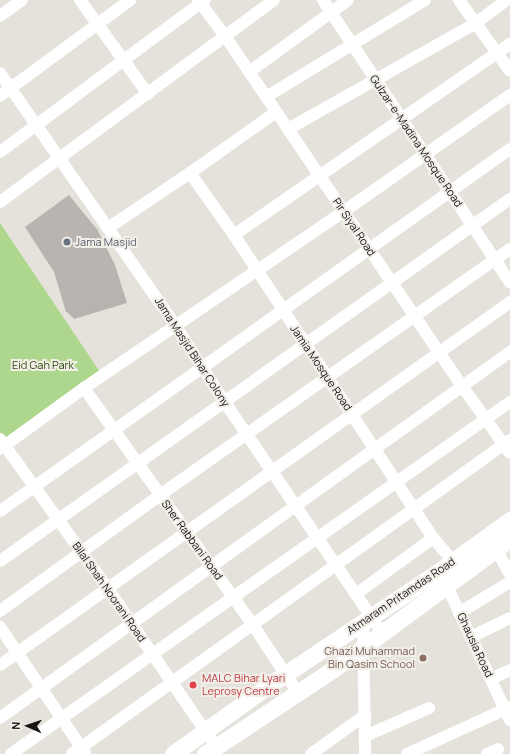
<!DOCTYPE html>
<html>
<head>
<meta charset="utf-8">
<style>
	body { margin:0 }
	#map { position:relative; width:510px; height:754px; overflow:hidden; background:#e5e2dc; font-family:Manrope,sans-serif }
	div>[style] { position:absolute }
	.green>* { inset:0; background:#add78c }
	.shadow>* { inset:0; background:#0003 }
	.building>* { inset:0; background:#b9b4af }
	.minor>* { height:12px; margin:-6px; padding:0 6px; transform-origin:6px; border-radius:6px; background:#fff }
	.secondary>* { height:17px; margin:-8.5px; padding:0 8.5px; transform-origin:8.5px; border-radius:8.5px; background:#fff }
	.dots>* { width:11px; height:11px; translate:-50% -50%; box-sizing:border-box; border:2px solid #f2efe9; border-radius:50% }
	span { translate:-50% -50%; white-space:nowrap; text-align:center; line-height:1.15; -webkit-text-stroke:4px #f2efe9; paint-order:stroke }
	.street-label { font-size:11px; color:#161513 }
	.worship-label { font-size:11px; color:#5b616d }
	.left { translate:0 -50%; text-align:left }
	.park-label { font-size:11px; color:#2d4a0e }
	.education-label { font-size:11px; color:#785e54 }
	.right { translate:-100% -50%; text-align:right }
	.health-label { font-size:11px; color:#be3a42 }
	.north { position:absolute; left:8px; top:706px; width:40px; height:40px; -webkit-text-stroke:3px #f2efe9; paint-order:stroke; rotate:272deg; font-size:11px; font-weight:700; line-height:16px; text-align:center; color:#161513 }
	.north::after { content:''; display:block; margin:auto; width:14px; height:18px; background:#161513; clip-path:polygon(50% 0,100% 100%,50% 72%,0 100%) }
</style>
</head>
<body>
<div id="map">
	<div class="green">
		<div style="clip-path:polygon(0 223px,102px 375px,5px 446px,0 439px)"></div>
	</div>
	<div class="shadow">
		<div style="clip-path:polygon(69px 197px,97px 229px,115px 265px,127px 303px,74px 319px,66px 311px)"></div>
	</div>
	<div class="building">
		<div style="clip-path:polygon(69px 195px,90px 221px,108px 256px,120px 295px,66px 312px,54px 272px,25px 227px)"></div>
	</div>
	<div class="minor">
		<div style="left:80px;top:0;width:116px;rotate:54.1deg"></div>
		<div style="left:198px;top:0;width:45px;rotate:53.1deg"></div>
		<div style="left:225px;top:36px;width:423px;rotate:55.9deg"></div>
		<div style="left:462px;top:386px;width:82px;rotate:54.4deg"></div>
		<div style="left:323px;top:0;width:339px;rotate:56.5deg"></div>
		<div style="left:459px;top:0;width:87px;rotate:54.3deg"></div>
		<div style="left:0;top:16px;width:27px;rotate:-36deg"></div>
		<div style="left:249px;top:72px;width:122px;rotate:-36deg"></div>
		<div style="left:0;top:73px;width:307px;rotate:55.2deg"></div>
		<div style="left:175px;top:325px;width:90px;rotate:57.2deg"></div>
		<div style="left:224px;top:401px;width:281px;rotate:55.7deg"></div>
		<div style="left:0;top:96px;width:162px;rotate:-36.4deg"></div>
		<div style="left:266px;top:97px;width:186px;rotate:-31.4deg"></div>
		<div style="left:288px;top:129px;width:216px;rotate:-29.4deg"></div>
		<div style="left:476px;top:23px;width:39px;rotate:-37deg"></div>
		<div style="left:0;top:152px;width:255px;rotate:-36.6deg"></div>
		<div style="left:190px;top:173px;width:76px;rotate:54.6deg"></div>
		<div style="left:234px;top:235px;width:363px;rotate:56.7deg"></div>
		<div style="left:433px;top:538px;width:30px;rotate:49deg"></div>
		<div style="left:0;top:202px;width:340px;rotate:-36.4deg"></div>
		<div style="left:108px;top:228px;width:99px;rotate:-33.9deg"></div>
		<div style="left:190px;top:173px;width:105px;rotate:-35.3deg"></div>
		<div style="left:234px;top:235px;width:336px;rotate:-34.7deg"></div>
		<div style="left:84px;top:388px;width:291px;rotate:54.5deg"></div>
		<div style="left:253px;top:625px;width:82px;rotate:56.5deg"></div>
		<div style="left:0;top:439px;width:185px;rotate:54.2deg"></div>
		<div style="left:108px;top:589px;width:191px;rotate:55.6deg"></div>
		<div style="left:0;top:449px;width:104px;rotate:-36deg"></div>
		<div style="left:84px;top:388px;width:313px;rotate:-34.2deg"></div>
		<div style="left:343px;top:212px;width:204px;rotate:-35deg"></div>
		<div style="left:0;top:511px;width:625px;rotate:-35.37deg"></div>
		<div style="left:496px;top:549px;width:29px;rotate:61deg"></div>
		<div style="left:0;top:561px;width:625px;rotate:-35.37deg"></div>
		<div style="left:444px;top:580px;width:155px;rotate:64.8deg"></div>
		<div style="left:356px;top:594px;width:95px;rotate:-36deg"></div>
		<div style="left:0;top:611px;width:198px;rotate:-35.9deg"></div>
		<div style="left:160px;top:495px;width:428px;rotate:-35.1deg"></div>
		<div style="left:459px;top:613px;width:60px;rotate:-31.3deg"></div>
		<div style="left:363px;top:622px;width:132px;rotate:89.1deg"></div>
		<div style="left:0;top:627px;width:152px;rotate:56deg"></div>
		<div style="left:471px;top:637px;width:43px;rotate:-26deg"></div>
		<div style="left:0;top:665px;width:626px;rotate:-35.44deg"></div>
		<div style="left:491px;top:679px;width:21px;rotate:-25deg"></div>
		<div style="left:0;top:718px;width:628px;rotate:-35.67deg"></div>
		<div style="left:365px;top:736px;width:70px;rotate:-23.6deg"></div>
		<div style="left:11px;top:754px;width:611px;rotate:-35.2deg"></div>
		<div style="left:72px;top:754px;width:539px;rotate:-35.64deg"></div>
		<div style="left:311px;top:754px;width:67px;rotate:-35.8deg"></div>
		<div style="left:407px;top:754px;width:113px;rotate:-24.5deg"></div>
		<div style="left:487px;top:754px;width:12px;rotate:-24deg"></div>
	</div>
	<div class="secondary">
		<div style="left:173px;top:754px;width:118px;rotate:-35.7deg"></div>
		<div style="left:269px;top:685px;width:203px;rotate:-33.8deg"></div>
		<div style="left:438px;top:572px;width:89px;rotate:-35.8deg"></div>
		<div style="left:205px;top:754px;width:152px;rotate:-33.5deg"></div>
		<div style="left:332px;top:670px;width:221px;rotate:-36.4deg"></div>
	</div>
	<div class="dots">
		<div style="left:67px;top:242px;background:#6b7280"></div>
		<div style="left:423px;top:658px;background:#8d6e63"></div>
		<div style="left:193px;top:685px;background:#e0444e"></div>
	</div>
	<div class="street-label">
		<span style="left:416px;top:141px;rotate:56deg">Gulzar-e-Madina Mosque Road</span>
		<span style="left:354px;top:227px;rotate:56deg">Pir Siyal Road</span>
		<span style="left:192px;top:352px;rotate:57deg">Jama Masjid Bihar Colony</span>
		<span style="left:321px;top:368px;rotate:56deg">Jamia Mosque Road</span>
		<span style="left:192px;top:540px;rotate:54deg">Sher Rabbani Road</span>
		<span style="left:109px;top:592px;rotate:55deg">Bilal Shah Noorani Road</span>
		<span style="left:401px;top:596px;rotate:-34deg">Atmaram Pritamdas Road</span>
		<span style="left:475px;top:645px;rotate:65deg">Ghausia Road</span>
	</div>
	<div class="worship-label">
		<span class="left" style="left:75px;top:242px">Jama Masjid</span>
	</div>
	<div class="park-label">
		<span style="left:43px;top:365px">Eid Gah Park</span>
	</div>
	<div class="education-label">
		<span class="right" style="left:415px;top:658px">Ghazi Muhammad<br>Bin Qasim School</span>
	</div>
	<div class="health-label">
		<span class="left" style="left:202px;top:685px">MALC Bihar Lyari<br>Leprosy Centre</span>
	</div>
	<div class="north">N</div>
</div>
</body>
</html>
